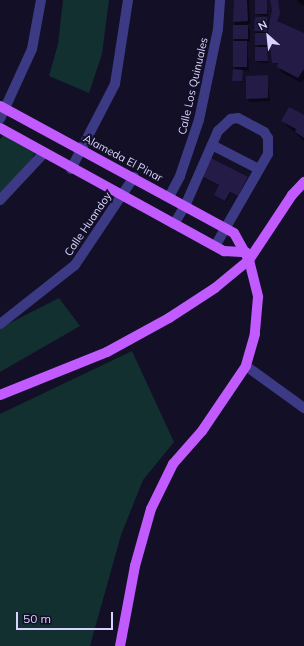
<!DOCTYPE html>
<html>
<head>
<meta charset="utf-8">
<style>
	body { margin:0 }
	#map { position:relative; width:304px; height:646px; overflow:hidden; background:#130f26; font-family:Mulish,sans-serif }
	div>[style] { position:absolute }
	.green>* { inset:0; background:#12302f }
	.shadow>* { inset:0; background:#0007 }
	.building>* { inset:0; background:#241b47 }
	.minor>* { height:10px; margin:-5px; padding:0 5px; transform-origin:5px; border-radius:5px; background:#3d3a85 }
	.major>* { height:10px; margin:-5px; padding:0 5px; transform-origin:5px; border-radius:5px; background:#c25bff }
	span { translate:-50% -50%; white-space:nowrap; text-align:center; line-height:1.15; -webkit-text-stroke:4px #130f26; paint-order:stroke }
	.street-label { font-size:11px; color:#d9d4ff }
	.north { position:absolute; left:248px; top:16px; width:40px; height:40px; -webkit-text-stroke:3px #130f26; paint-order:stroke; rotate:333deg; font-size:11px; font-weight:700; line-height:16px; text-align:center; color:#d9d4ff }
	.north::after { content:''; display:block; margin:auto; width:14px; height:18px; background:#d9d4ff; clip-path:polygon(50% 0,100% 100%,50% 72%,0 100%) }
	.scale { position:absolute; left:16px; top:612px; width:97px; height:18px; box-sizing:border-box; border:2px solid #d9d4ff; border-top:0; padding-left:5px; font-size:12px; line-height:14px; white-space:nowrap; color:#d9d4ff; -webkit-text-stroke:3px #130f26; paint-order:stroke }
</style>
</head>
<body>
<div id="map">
	<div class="green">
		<div style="clip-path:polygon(63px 0,109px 0,102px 54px,89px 93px,49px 76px,58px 44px)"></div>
		<div style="clip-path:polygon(5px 134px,36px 152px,17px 180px,0 198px,0 139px)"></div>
		<div style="clip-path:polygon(59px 298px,80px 326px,0 372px,0 328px)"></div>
		<div style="clip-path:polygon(132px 351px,174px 442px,143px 480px,121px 535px,90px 646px,0 646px,0 414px)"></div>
	</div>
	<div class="shadow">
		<div style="clip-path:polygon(235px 0,249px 0,250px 24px,247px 24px,250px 30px,250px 42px,247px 42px,249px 71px,242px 70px,242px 82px,233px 80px,236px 71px,234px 66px)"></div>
		<div style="clip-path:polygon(256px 0,266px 0,268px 16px,257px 15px)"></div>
		<div style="clip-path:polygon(272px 0,278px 0,278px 22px,304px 36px,304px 79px,301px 83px,281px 72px,278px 64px,273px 62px)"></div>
		<div style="clip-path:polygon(297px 0,304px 0,304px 6px,299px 3px)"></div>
		<div style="clip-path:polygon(267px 18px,268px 63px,257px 62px,258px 48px,255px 31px)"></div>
		<div style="clip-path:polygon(267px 76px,270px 101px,249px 102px,247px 98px)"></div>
		<div style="clip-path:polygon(304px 116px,304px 141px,282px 121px)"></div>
		<div style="clip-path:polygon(201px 177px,247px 178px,248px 179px,239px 197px,231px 193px,226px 202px,215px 195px,220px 186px)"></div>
	</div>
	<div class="building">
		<div style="clip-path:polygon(234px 0,247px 0,248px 21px,233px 22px)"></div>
		<div style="clip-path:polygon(255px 0,267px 0,267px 14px,255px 14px)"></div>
		<div style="clip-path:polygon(270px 0,278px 0,280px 14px,277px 21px,304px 33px,304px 69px,298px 78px,277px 67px,278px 63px,272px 63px,268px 29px,272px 10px)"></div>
		<div style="clip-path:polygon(255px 17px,267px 17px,267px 32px,254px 31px)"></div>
		<div style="clip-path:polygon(233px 25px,248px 25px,248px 39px,233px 39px)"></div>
		<div style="clip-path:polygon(255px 33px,267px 33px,267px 45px,255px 45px)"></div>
		<div style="clip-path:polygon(233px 41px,247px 41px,247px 67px,233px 67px)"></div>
		<div style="clip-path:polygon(255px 47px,267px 47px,268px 61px,255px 61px)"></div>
		<div style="clip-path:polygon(233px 69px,243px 70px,242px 81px,232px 81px)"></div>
		<div style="clip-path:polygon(268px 75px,268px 98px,246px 99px,246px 76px)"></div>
		<div style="clip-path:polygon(289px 107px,304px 115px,304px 138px,295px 132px,296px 129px,281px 121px)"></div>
		<div style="clip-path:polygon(209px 157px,248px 177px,238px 196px,230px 192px,225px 201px,214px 195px,219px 185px,199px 175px)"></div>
	</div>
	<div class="minor">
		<div style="left:0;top:119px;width:77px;rotate:-65.4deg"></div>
		<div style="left:32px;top:49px;width:50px;rotate:-79.6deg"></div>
		<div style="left:212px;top:145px;width:53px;rotate:27.1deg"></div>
		<div style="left:71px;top:169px;width:96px;rotate:-62.6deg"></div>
		<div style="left:115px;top:84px;width:85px;rotate:-81.2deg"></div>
		<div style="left:169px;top:197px;width:24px;rotate:-62deg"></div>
		<div style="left:180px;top:176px;width:59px;rotate:-71.3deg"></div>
		<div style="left:199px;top:120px;width:93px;rotate:-78.2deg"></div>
		<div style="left:218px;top:29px;width:29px;rotate:-86deg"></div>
		<div style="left:0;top:200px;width:63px;rotate:-46.9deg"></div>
		<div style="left:174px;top:224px;width:21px;rotate:-59deg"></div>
		<div style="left:185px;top:206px;width:82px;rotate:-66.3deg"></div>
		<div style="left:218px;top:131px;width:18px;rotate:-43deg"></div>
		<div style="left:231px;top:119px;width:7px;rotate:-8deg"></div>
		<div style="left:238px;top:118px;width:30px;rotate:28deg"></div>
		<div style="left:264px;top:132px;width:7px;rotate:56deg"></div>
		<div style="left:268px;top:138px;width:16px;rotate:90deg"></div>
		<div style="left:268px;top:154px;width:106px;rotate:119.9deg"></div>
		<div style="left:0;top:324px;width:95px;rotate:-38.2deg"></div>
		<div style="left:75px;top:265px;width:106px;rotate:-56.2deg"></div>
		<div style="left:246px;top:366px;width:72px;rotate:35.9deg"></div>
	</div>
	<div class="major">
		<div style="left:0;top:106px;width:266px;rotate:28.5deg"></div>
		<div style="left:234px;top:233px;width:31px;rotate:61deg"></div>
		<div style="left:249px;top:260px;width:38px;rotate:76deg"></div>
		<div style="left:258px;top:297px;width:37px;rotate:95deg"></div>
		<div style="left:255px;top:334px;width:33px;rotate:106deg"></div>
		<div style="left:246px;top:366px;width:78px;rotate:124.1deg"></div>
		<div style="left:202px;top:431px;width:44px;rotate:131.3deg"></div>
		<div style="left:173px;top:464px;width:50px;rotate:116.1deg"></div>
		<div style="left:151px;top:509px;width:59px;rotate:105.7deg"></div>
		<div style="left:135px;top:566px;width:81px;rotate:100.6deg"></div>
		<div style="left:0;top:128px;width:256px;rotate:28.8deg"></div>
		<div style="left:224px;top:251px;width:22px;rotate:3deg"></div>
		<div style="left:0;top:395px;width:115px;rotate:-21.9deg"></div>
		<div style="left:107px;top:352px;width:71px;rotate:-28.7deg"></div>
		<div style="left:169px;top:318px;width:55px;rotate:-33.1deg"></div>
		<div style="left:215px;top:288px;width:44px;rotate:-39.5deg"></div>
		<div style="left:249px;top:260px;width:78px;rotate:-56.5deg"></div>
		<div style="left:292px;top:195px;width:18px;rotate:-47deg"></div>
	</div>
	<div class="street-label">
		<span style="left:193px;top:86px;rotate:-77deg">Calle Los Quinuales</span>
		<span style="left:123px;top:158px;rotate:28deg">Alameda El Pinar</span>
		<span style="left:88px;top:224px;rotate:-56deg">Calle Huandoy</span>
	</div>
	<div class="north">N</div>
	<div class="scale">50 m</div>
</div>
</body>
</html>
